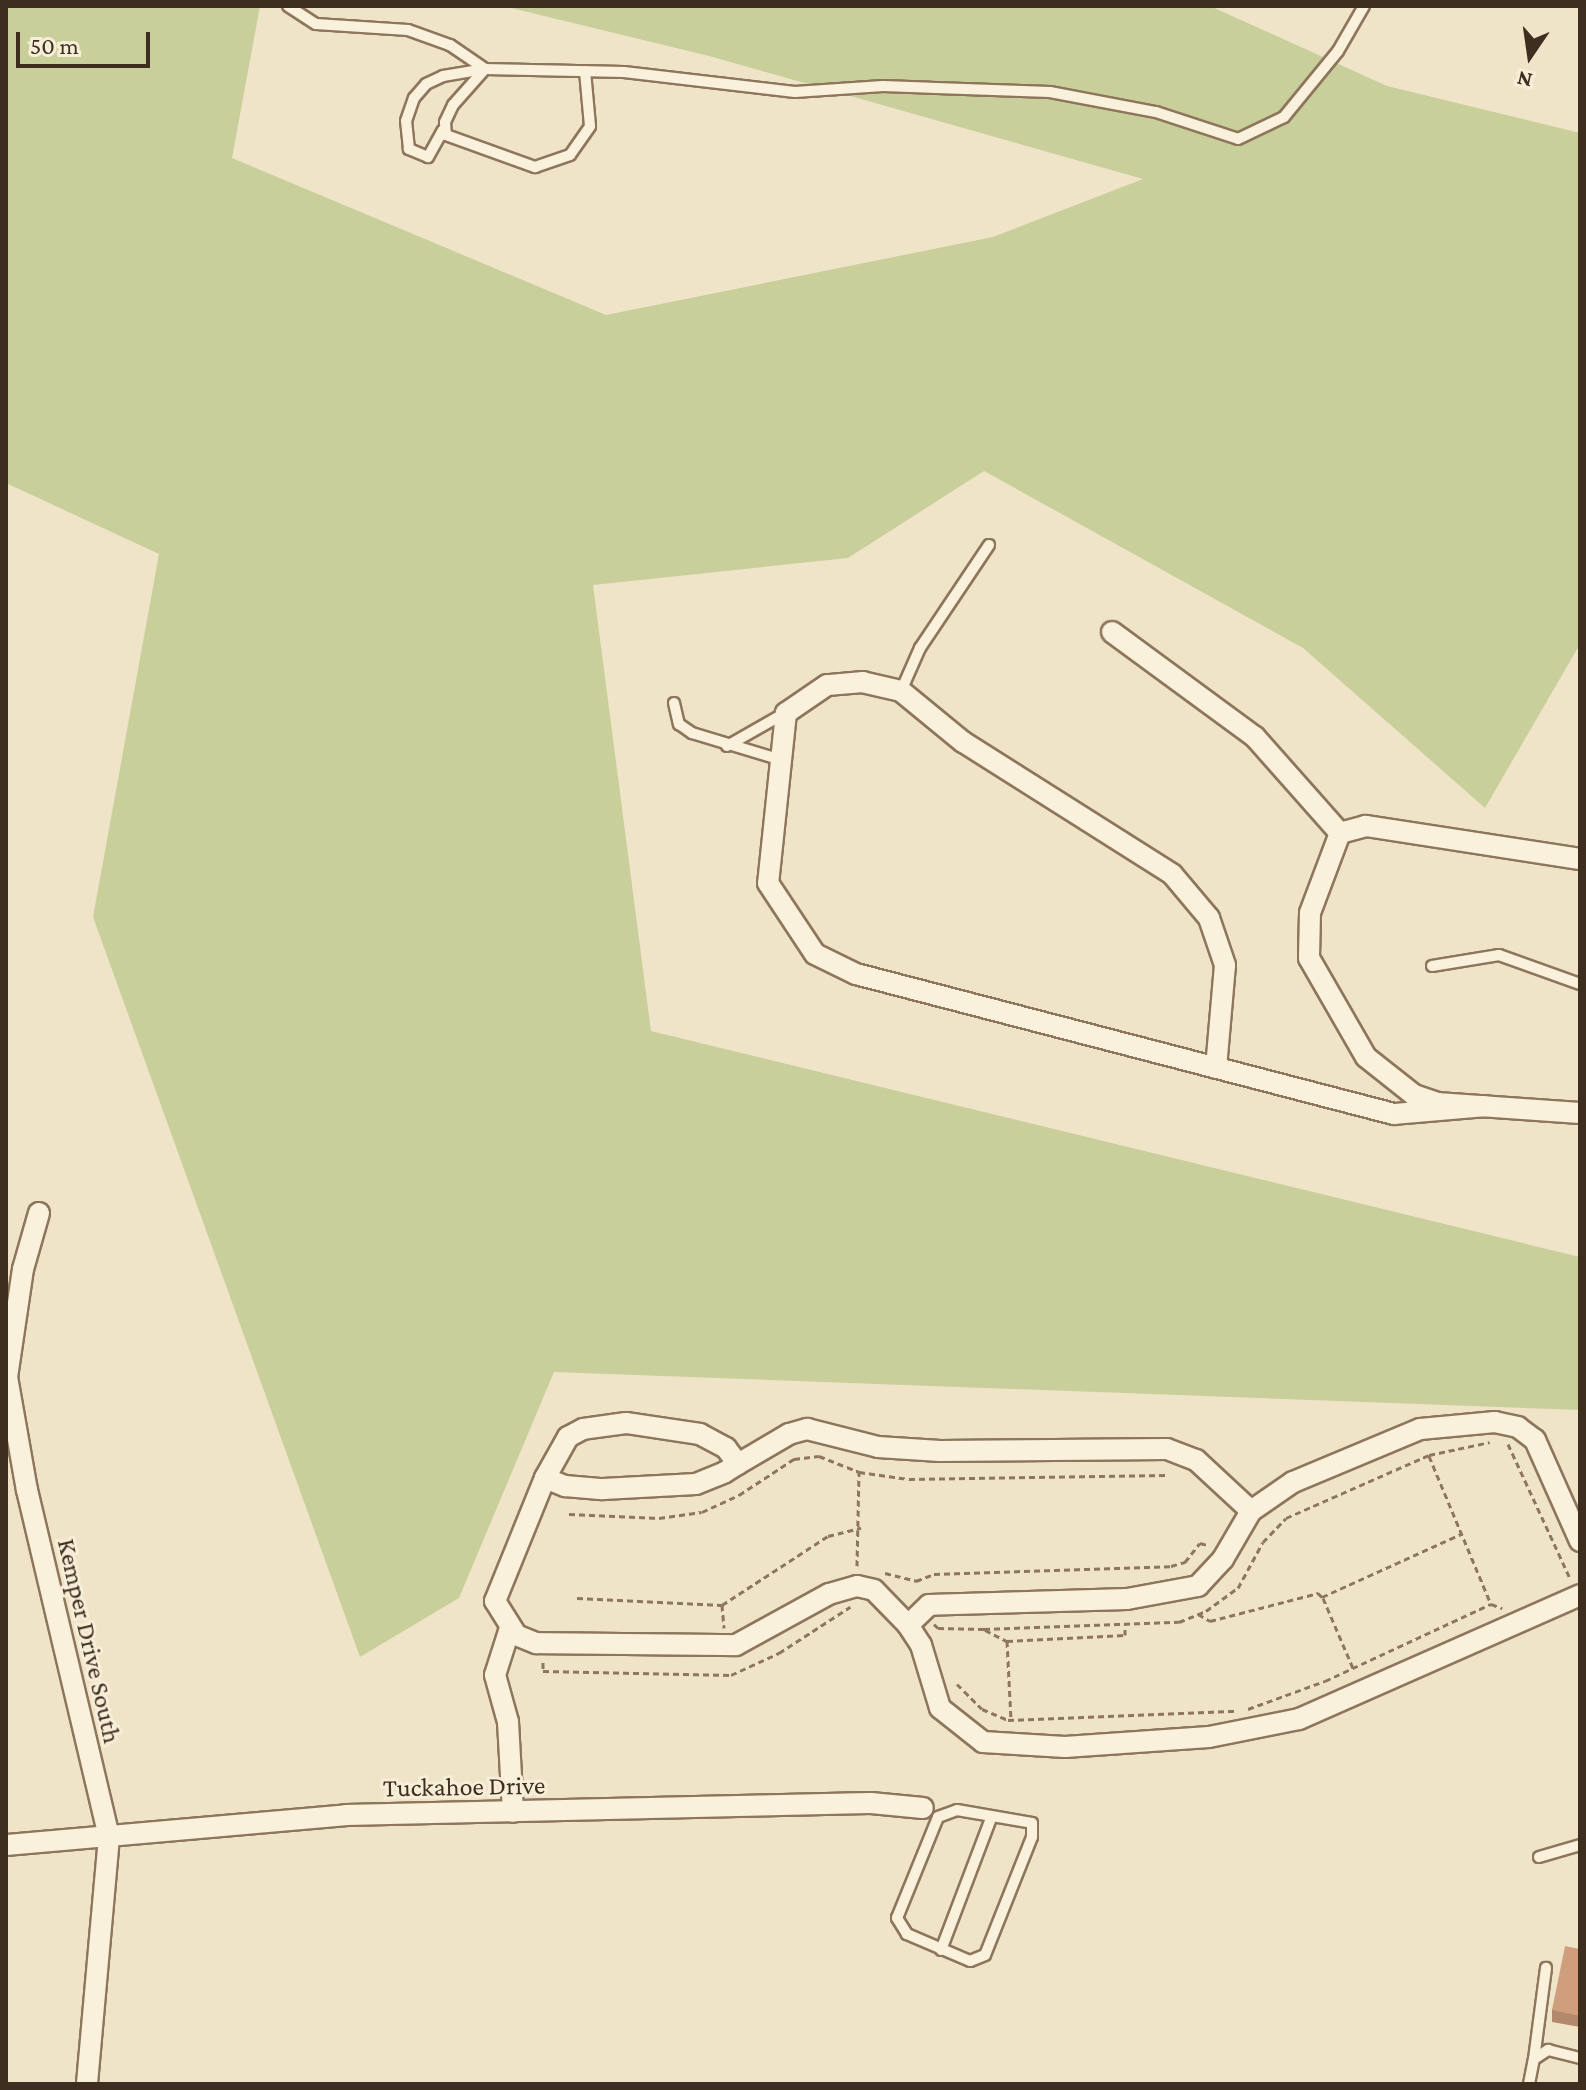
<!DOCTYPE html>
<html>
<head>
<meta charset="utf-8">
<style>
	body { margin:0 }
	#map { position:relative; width:1586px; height:2090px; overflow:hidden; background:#f0e4c8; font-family:"Crimson Pro",serif }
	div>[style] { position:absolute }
	.green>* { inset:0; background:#c9cf9b }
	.path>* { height:3px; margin-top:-1.5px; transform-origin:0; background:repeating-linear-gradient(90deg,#8d765c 0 6px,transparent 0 10px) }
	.roads { filter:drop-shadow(2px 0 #8d765c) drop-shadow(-2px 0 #8d765c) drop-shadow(0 2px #8d765c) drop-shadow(0 -2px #8d765c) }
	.lane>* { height:10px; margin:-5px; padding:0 5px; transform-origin:5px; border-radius:5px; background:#faf1dc }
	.street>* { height:20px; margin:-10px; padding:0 10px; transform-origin:10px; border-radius:10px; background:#faf1dc }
	.wall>* { inset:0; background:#b2896c }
	.building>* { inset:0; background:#cf9f7d }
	span { translate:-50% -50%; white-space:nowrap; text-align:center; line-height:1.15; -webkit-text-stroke:6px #f7eed8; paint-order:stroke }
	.street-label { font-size:26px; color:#3d2e20 }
	.frame { position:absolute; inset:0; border:8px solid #3d2e20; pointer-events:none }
	.north { position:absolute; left:1490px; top:16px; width:80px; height:80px; -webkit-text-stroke:6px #f7eed8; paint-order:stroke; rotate:193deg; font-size:22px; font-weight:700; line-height:32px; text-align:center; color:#3d2e20 }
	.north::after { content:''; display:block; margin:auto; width:28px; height:36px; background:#3d2e20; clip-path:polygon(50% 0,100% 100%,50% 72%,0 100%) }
	.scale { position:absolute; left:16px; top:32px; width:134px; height:36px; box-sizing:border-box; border:4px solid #3d2e20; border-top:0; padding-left:10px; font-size:24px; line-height:28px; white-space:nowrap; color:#3d2e20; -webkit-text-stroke:6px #f7eed8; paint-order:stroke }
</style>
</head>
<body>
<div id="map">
	<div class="green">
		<div style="clip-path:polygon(6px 6px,260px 6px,232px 158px,606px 315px,993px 237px,1143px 179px,709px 56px,503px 6px,1210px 6px,1387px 86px,1580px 133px,1580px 644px,1485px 808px,1303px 648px,984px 471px,848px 558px,593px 585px,651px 1031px,1580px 1257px,1580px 1410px,554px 1372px,459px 1598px,360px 1657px,93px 917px,159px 554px,6px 483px)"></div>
	</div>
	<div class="path">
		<div style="left:1508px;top:1444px;width:148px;rotate:65.2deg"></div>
		<div style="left:1429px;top:1456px;width:160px;rotate:67.3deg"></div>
		<div style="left:569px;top:1514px;width:90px;rotate:2.5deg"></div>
		<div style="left:659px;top:1518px;width:43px;rotate:-7.9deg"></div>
		<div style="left:702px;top:1512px;width:41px;rotate:-24.7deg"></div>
		<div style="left:739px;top:1495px;width:66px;rotate:-33.2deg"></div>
		<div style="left:794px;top:1459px;width:25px;rotate:-7deg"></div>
		<div style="left:819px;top:1456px;width:43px;rotate:21.8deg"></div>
		<div style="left:859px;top:1472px;width:50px;rotate:8deg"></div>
		<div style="left:909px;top:1479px;width:258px;rotate:-0.9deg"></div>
		<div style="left:857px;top:1566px;width:94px;rotate:-88.8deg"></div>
		<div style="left:885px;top:1573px;width:32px;rotate:14deg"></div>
		<div style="left:916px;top:1581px;width:19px;rotate:-21deg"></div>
		<div style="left:934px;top:1574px;width:237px;rotate:-1.9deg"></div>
		<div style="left:1171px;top:1566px;width:15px;rotate:-16deg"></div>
		<div style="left:1185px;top:1562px;width:24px;rotate:-52deg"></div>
		<div style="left:1200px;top:1543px;width:7px;rotate:16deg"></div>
		<div style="left:577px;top:1598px;width:145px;rotate:2.8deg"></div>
		<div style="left:722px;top:1605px;width:126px;rotate:-33.1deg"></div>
		<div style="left:828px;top:1536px;width:34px;rotate:-14deg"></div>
		<div style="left:1323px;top:1598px;width:76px;rotate:66.8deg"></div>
		<div style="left:722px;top:1605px;width:23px;rotate:85deg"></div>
		<div style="left:1198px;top:1614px;width:14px;rotate:30deg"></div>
		<div style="left:1210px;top:1621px;width:112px;rotate:-14.5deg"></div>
		<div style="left:1318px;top:1593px;width:6px;rotate:45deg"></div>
		<div style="left:1322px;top:1597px;width:153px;rotate:-24.4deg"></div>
		<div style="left:934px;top:1624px;width:6px;rotate:45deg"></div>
		<div style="left:938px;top:1628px;width:46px;rotate:1.2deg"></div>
		<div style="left:984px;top:1629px;width:195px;rotate:-2.1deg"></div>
		<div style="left:1179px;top:1622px;width:29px;rotate:-22deg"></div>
		<div style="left:1206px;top:1611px;width:39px;rotate:-36deg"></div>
		<div style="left:1238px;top:1588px;width:52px;rotate:-61.5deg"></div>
		<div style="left:1263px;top:1542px;width:33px;rotate:-46deg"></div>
		<div style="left:1286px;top:1518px;width:156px;rotate:-23.8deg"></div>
		<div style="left:1429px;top:1455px;width:62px;rotate:-12deg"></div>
		<div style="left:985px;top:1630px;width:25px;rotate:27deg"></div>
		<div style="left:1007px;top:1641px;width:79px;rotate:87.1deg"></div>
		<div style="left:1007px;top:1641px;width:118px;rotate:-2.9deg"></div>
		<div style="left:1125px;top:1635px;width:10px;rotate:-90deg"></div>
		<div style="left:543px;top:1662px;width:9px;rotate:90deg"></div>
		<div style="left:543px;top:1671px;width:188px;rotate:1.2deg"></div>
		<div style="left:731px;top:1675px;width:53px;rotate:-24.6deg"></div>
		<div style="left:779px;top:1653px;width:85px;rotate:-32.9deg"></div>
		<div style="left:957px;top:1684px;width:35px;rotate:45deg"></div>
		<div style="left:982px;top:1709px;width:28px;rotate:23deg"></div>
		<div style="left:1008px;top:1720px;width:229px;rotate:-2.3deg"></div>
		<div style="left:1248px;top:1709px;width:82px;rotate:-20deg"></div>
		<div style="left:1325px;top:1681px;width:183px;rotate:-24.9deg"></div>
		<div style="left:1491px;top:1604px;width:12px;rotate:20deg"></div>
	</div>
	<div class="roads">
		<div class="lane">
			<div style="left:288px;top:6px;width:33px;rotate:33deg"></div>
			<div style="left:316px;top:24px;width:92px;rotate:3.7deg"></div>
			<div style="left:408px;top:30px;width:45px;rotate:19.7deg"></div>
			<div style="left:450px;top:45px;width:42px;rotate:34.4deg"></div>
			<div style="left:485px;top:69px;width:139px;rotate:1.2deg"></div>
			<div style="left:624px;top:72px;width:172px;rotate:6.7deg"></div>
			<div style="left:795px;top:92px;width:88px;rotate:-3.9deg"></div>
			<div style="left:883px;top:86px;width:167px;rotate:2.1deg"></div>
			<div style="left:1050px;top:92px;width:108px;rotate:10.7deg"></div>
			<div style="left:1156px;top:112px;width:86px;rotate:18.2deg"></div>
			<div style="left:1238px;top:139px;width:51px;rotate:-25.6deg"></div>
			<div style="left:1284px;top:117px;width:85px;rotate:-50.7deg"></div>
			<div style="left:1338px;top:51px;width:52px;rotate:-60deg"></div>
			<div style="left:485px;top:69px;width:48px;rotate:131.6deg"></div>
			<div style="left:453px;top:105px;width:19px;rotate:115deg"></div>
			<div style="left:445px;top:122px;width:13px;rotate:86deg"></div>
			<div style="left:446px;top:135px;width:95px;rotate:19.8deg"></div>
			<div style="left:535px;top:167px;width:37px;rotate:-19deg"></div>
			<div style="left:570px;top:155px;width:35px;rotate:-55deg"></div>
			<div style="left:590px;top:126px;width:55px;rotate:-95.2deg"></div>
			<div style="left:443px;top:130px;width:31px;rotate:119deg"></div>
			<div style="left:428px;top:157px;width:21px;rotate:-157deg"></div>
			<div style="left:409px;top:149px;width:28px;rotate:-96deg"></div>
			<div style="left:406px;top:121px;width:24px;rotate:-71deg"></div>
			<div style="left:414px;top:98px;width:18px;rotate:-49deg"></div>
			<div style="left:426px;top:84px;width:19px;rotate:-25deg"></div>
			<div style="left:443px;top:76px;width:43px;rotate:-9.5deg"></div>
			<div style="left:901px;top:691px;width:47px;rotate:-66.2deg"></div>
			<div style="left:920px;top:648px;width:124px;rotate:-56.2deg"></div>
			<div style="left:674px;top:703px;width:22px;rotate:77deg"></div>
			<div style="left:679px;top:724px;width:16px;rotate:35deg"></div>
			<div style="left:692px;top:733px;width:90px;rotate:16.8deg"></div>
			<div style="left:727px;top:746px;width:67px;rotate:-29.6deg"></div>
			<div style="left:1432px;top:966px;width:68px;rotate:-9.3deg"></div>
			<div style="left:1499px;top:955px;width:86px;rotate:19.7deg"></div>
			<div style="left:957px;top:1810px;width:76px;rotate:9.8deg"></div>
			<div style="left:1032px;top:1823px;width:14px;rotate:90deg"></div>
			<div style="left:1032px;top:1837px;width:127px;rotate:111.7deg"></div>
			<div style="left:985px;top:1955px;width:16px;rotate:158deg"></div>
			<div style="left:970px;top:1961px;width:69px;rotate:-156.8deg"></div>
			<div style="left:907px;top:1934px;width:19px;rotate:-122deg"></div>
			<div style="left:897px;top:1918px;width:109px;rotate:-67.9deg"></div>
			<div style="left:938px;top:1817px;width:20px;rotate:-20deg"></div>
			<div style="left:1539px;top:1857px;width:43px;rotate:-16.3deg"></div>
			<div style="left:941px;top:1950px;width:143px;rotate:-69.2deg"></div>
			<div style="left:1534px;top:2059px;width:92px;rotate:-82.5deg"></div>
			<div style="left:1529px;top:2084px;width:25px;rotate:-79deg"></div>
			<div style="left:1534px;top:2059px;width:17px;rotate:-33deg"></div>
			<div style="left:1548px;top:2050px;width:33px;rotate:14deg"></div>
		</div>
		<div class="street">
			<div style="left:1112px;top:632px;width:177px;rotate:36.3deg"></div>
			<div style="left:1255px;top:737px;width:128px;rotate:48.5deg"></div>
			<div style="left:1580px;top:859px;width:217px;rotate:-171.2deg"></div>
			<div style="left:1366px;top:826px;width:27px;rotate:165deg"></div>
			<div style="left:1340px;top:833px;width:85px;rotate:110.6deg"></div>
			<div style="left:1310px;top:913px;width:45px;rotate:91.3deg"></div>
			<div style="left:1309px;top:958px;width:114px;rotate:60.1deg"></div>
			<div style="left:1366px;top:1057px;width:61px;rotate:38.4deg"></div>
			<div style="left:1414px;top:1095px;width:24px;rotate:19deg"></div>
			<div style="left:1437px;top:1103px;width:143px;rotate:4deg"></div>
			<div style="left:1216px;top:1068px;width:103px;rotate:-85deg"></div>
			<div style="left:1225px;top:965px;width:50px;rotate:-108.8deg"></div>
			<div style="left:1209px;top:918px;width:57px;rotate:-130.1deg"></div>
			<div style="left:1172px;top:874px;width:247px;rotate:-147.7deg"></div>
			<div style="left:963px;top:742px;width:80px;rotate:-140.6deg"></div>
			<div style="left:901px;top:691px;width:39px;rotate:-167deg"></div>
			<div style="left:863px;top:682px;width:36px;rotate:175deg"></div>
			<div style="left:827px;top:685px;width:50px;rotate:145.7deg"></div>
			<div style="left:786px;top:713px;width:171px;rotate:96deg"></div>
			<div style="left:768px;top:883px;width:85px;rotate:56.5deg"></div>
			<div style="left:815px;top:954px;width:46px;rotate:26deg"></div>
			<div style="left:856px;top:974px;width:556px;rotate:14.59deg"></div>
			<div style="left:1394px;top:1114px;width:91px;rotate:-5deg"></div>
			<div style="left:39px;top:1213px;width:58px;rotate:105.9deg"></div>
			<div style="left:23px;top:1269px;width:109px;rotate:98.4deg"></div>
			<div style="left:7px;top:1377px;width:115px;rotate:80deg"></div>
			<div style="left:27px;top:1490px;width:357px;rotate:76.7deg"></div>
			<div style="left:109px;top:1837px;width:248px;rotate:95.1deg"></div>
			<div style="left:738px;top:1464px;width:20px;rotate:-127deg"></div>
			<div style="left:726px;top:1448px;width:30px;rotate:-152deg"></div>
			<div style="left:700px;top:1434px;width:75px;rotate:-171.5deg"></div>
			<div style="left:626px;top:1423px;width:43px;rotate:172.1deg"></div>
			<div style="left:583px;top:1429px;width:17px;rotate:152deg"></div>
			<div style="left:568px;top:1437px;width:47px;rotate:119.3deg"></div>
			<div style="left:545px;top:1478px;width:22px;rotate:22deg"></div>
			<div style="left:565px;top:1486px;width:38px;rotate:5deg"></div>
			<div style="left:603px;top:1489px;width:93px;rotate:-3.1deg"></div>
			<div style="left:696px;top:1484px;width:31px;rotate:-22deg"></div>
			<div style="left:725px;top:1472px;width:15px;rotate:-32deg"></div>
			<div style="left:738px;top:1464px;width:59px;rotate:-30.5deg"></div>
			<div style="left:789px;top:1434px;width:19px;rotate:-16deg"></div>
			<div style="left:807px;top:1429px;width:73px;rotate:14.2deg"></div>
			<div style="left:878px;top:1447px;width:62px;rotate:3.7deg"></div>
			<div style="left:940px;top:1451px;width:227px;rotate:-0.5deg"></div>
			<div style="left:1167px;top:1449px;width:31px;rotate:21deg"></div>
			<div style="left:1196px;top:1460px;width:75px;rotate:42.8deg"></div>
			<div style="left:545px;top:1478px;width:133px;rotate:112.1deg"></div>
			<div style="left:495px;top:1601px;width:40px;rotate:58deg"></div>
			<div style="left:516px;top:1635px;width:22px;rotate:22deg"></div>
			<div style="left:536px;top:1643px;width:200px;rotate:0.6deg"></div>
			<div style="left:736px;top:1645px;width:106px;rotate:-28.7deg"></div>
			<div style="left:829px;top:1594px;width:29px;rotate:-16deg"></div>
			<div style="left:857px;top:1586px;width:17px;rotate:13deg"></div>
			<div style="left:874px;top:1590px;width:49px;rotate:45.8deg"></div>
			<div style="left:1580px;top:1541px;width:111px;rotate:-114deg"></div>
			<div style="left:1535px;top:1440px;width:21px;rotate:-143deg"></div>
			<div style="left:1518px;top:1427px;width:24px;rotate:-168deg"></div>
			<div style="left:1495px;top:1422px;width:75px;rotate:174.7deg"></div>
			<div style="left:1420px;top:1429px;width:138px;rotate:157.3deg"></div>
			<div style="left:1293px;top:1482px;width:51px;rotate:145.4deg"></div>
			<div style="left:1251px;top:1511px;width:56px;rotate:120.3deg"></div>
			<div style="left:1223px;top:1559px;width:37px;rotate:133deg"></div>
			<div style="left:1198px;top:1586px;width:72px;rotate:169.6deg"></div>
			<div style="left:1127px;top:1599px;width:198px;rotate:178.3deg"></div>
			<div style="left:929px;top:1605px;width:29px;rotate:136deg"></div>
			<div style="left:908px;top:1625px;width:24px;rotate:57deg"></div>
			<div style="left:921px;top:1645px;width:66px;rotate:73.2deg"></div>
			<div style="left:940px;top:1708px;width:55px;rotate:38.3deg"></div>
			<div style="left:983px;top:1742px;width:82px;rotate:3.5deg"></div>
			<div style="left:1065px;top:1747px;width:144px;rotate:-4deg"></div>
			<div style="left:1209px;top:1737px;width:92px;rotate:-11.3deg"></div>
			<div style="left:1299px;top:1719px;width:307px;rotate:-23.8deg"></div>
			<div style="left:510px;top:1628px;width:49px;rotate:107.7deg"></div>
			<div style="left:495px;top:1675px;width:49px;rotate:74.5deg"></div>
			<div style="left:508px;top:1722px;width:90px;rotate:86.8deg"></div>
			<div style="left:6px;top:1845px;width:341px;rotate:-5deg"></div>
			<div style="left:346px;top:1815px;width:525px;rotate:-1.31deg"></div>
			<div style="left:871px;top:1803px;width:52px;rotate:5.5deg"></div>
		</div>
	</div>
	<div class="wall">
		<div style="clip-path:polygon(1580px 1949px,1580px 2027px,1552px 2022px,1552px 2010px)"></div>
	</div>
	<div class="building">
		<div style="clip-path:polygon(1565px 1946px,1580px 1949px,1580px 2016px,1552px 2010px)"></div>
	</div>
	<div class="street-label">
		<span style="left:89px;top:1641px;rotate:77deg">Kemper Drive South</span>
		<span style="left:464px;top:1787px;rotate:-1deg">Tuckahoe Drive</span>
	</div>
	<div class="frame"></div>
	<div class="north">N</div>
	<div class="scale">50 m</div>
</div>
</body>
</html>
